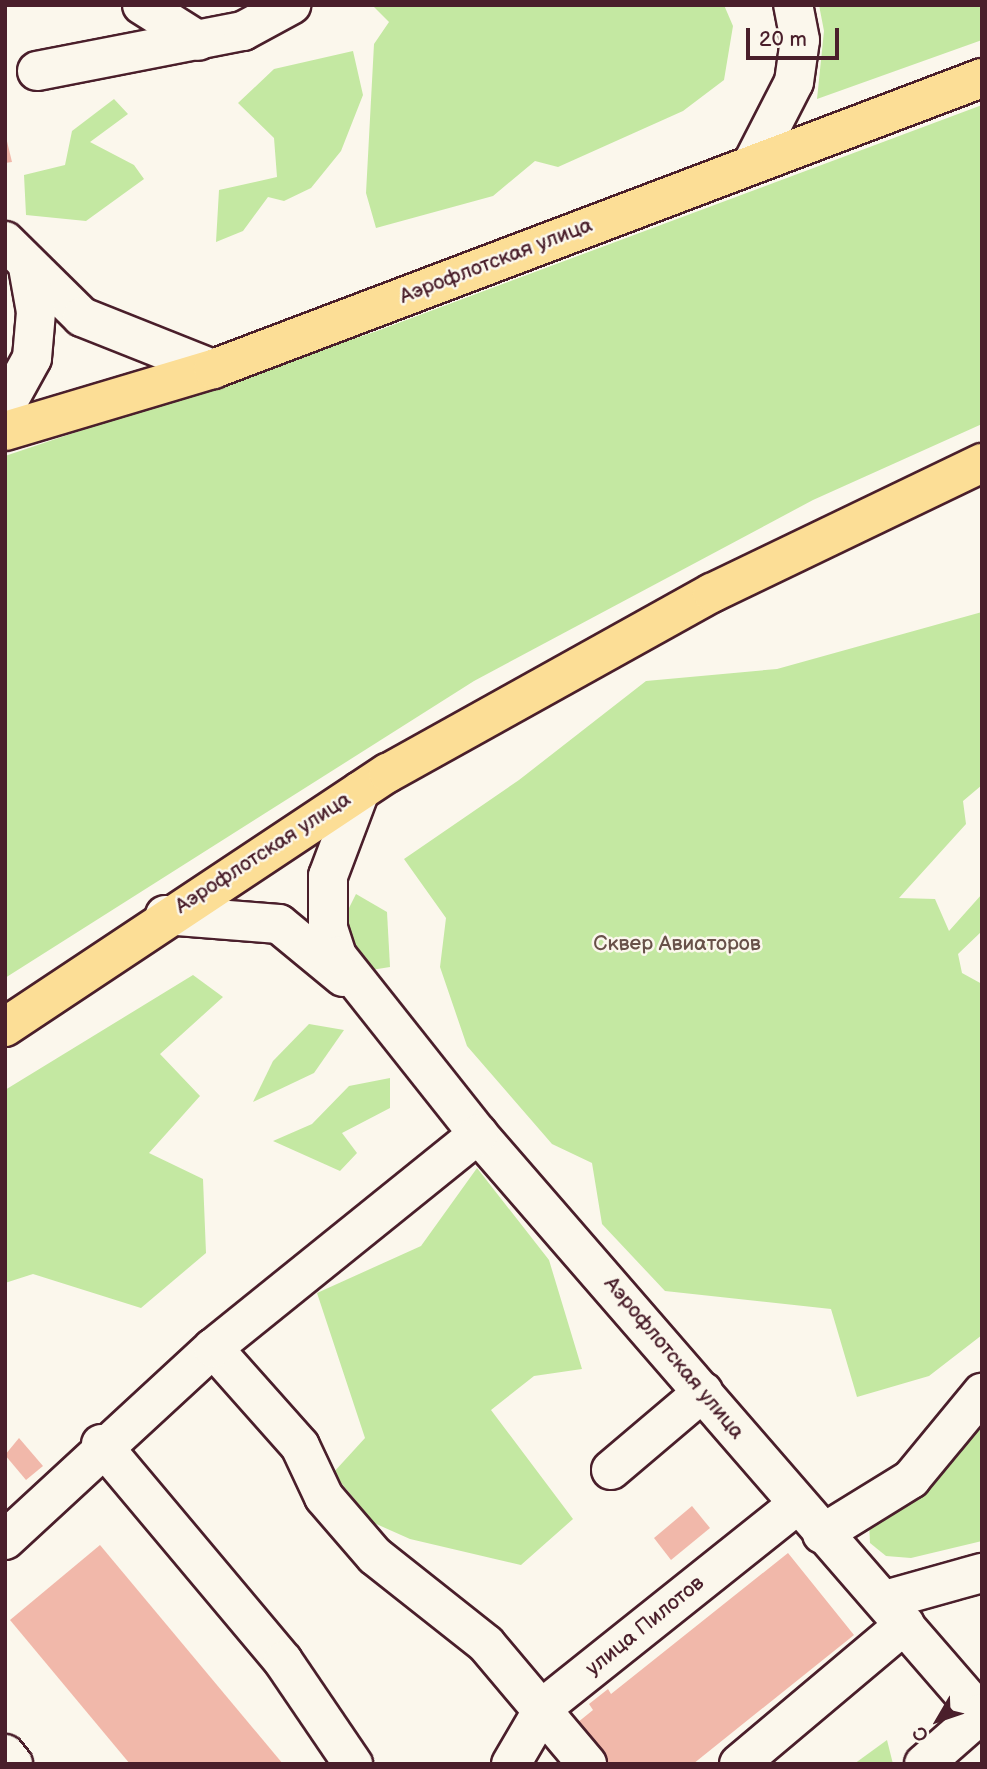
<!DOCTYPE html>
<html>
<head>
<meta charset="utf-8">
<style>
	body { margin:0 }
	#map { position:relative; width:987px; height:1769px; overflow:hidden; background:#fbf7ec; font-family:"Balsamiq Sans",sans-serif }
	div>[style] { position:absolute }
	.green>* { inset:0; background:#c4e8a2 }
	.building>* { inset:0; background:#f1b8aa }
	.roads { filter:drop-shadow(2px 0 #4a1f2b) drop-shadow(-2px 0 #4a1f2b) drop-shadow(0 2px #4a1f2b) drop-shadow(0 -2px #4a1f2b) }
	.minor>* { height:38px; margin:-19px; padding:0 19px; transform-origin:19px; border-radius:19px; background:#fbf7ec }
	.major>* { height:38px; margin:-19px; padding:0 19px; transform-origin:19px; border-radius:19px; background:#fcde96 }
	span { translate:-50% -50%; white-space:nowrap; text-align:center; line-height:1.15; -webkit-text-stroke:5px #fbf7ec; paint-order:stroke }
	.street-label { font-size:21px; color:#4a1f2b }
	.park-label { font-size:21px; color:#685149 }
	.frame { position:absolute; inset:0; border:7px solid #4a1f2b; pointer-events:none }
	.north { position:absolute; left:903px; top:1685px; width:70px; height:70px; -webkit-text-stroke:5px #fbf7ec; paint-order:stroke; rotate:231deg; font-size:19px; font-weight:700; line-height:28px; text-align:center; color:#4a1f2b }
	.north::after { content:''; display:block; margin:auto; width:24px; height:32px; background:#4a1f2b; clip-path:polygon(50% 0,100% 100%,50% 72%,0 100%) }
	.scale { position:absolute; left:746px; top:28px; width:93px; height:32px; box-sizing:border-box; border:4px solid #4a1f2b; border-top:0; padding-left:9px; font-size:21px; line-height:24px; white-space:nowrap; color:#4a1f2b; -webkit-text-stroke:5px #fbf7ec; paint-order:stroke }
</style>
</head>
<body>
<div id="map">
	<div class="green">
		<div style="clip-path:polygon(372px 5px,724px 5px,733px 26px,724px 80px,683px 111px,558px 167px,535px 161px,493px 196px,376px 228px,366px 193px,374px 44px,389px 22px)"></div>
		<div style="clip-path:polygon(819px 5px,982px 5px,982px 40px,817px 99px,824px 31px)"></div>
		<div style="clip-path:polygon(353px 51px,363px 95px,341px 151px,311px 188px,284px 201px,268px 197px,243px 231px,216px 242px,219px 190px,277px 177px,274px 138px,238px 103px,274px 69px)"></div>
		<div style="clip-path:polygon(114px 99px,128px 114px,90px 142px,134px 165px,144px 179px,86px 221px,26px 215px,24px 175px,65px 165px,72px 131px)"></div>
		<div style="clip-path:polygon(982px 105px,982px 424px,813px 500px,474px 681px,5px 978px,5px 456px,377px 331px)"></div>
		<div style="clip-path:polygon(982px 612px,982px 785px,963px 801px,966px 824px,899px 898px,935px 899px,949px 931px,982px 894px,982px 931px,958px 954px,962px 973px,982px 984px,982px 1335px,929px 1376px,857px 1397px,831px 1309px,665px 1291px,602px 1224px,592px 1163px,552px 1144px,467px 1046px,440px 967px,446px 918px,404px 859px,519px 780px,646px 681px,777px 669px)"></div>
		<div style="clip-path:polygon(356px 894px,387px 912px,390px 967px,365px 971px,343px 920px)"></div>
		<div style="clip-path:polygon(193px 975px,223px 997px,160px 1054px,200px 1096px,149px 1153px,203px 1179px,206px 1253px,141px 1308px,33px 1274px,5px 1283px,5px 1090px)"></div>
		<div style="clip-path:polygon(309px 1024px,344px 1030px,314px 1073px,253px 1102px,273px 1061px)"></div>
		<div style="clip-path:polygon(390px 1078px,390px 1108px,342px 1133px,357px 1153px,340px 1171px,273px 1141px,312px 1124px,349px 1086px)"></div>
		<div style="clip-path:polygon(477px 1168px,549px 1260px,582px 1369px,534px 1376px,491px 1410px,573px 1519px,521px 1565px,410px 1539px,374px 1523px,333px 1473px,365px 1438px,317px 1293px,421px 1246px)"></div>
		<div style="clip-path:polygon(982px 1421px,982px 1541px,911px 1558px,886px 1556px,870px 1543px,869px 1521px)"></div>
		<div style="clip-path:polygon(887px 1740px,893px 1764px,854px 1764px)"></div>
	</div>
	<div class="building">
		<div style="clip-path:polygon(5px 133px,12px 162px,5px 163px)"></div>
		<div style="clip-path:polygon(19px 1438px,43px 1466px,26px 1480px,5px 1455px)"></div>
		<div style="clip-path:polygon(692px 1506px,710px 1528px,671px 1560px,654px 1538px)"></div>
		<div style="clip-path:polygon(100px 1545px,283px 1764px,130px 1764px,10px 1620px)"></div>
		<div style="clip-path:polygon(788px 1553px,854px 1635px,693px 1764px,601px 1764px,572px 1727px,593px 1710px,589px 1704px,608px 1689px,611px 1694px)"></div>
	</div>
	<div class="roads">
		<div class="minor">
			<div style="left:142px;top:5px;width:67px;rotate:32.3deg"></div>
			<div style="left:37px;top:71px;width:210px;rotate:-11deg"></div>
			<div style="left:243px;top:31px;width:55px;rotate:-28.4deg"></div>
			<div style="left:752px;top:164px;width:92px;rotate:-62.9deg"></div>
			<div style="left:794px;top:82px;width:42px;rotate:-81.9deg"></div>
			<div style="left:800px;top:40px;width:36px;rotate:-101deg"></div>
			<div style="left:5px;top:241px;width:108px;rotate:44.6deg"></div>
			<div style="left:82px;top:317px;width:141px;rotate:21.7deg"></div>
			<div style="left:5px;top:407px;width:56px;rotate:-61.1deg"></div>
			<div style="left:32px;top:358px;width:46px;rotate:-85deg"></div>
			<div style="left:36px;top:312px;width:46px;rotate:-100.1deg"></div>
			<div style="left:360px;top:791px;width:91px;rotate:110.6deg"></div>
			<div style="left:328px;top:876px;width:52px;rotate:90deg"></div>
			<div style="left:328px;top:928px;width:29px;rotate:72deg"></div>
			<div style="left:337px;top:956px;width:227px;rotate:51.6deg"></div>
			<div style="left:478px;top:1134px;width:769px;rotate:49.06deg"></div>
			<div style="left:165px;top:915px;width:114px;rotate:4.5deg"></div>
			<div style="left:279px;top:924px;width:83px;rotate:39.6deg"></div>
			<div style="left:213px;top:1348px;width:131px;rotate:48.4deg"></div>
			<div style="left:300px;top:1446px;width:56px;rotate:64.8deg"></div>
			<div style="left:324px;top:1497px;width:78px;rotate:49.2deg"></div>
			<div style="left:375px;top:1556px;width:142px;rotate:38.4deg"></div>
			<div style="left:486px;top:1644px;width:157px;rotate:49.9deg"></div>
			<div style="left:101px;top:1444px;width:283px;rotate:50deg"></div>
			<div style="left:283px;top:1661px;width:125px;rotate:55.8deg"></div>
			<div style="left:611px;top:1470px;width:121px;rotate:-40.3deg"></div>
			<div style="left:822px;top:1534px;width:105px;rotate:-31.7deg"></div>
			<div style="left:911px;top:1479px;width:112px;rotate:-50.5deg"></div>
			<div style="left:5px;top:1540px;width:283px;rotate:-42.7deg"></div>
			<div style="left:213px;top:1348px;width:341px;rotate:-38.9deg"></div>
			<div style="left:885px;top:1600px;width:101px;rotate:-15.6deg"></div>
			<div style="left:5px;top:1754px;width:13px;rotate:51deg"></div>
			<div style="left:511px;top:1764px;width:67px;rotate:-59.6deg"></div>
			<div style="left:545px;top:1706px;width:324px;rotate:-38.6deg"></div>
			<div style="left:739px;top:1764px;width:217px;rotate:-40.1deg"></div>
			<div style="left:924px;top:1764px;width:76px;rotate:-41.3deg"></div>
		</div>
		<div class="major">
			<div style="left:5px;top:431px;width:217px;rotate:-16.6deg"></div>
			<div style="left:213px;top:369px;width:822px;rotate:-20.73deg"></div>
			<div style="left:5px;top:1027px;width:460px;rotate:-33.6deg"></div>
			<div style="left:388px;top:773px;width:371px;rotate:-29.1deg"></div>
			<div style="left:712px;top:593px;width:300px;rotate:-25.7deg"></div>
		</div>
	</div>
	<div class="street-label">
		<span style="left:496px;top:261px;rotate:-21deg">Аэрофлотская улица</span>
		<span style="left:263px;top:853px;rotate:-33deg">Аэрофлотская улица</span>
		<span style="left:674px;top:1358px;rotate:50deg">Аэрофлотская улица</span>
		<span style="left:645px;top:1626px;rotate:-39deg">улица Пилотов</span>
	</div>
	<div class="park-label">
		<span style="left:677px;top:944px">Сквер Авиаторов</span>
	</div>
	<div class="frame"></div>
	<div class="north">С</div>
	<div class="scale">20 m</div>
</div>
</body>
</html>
